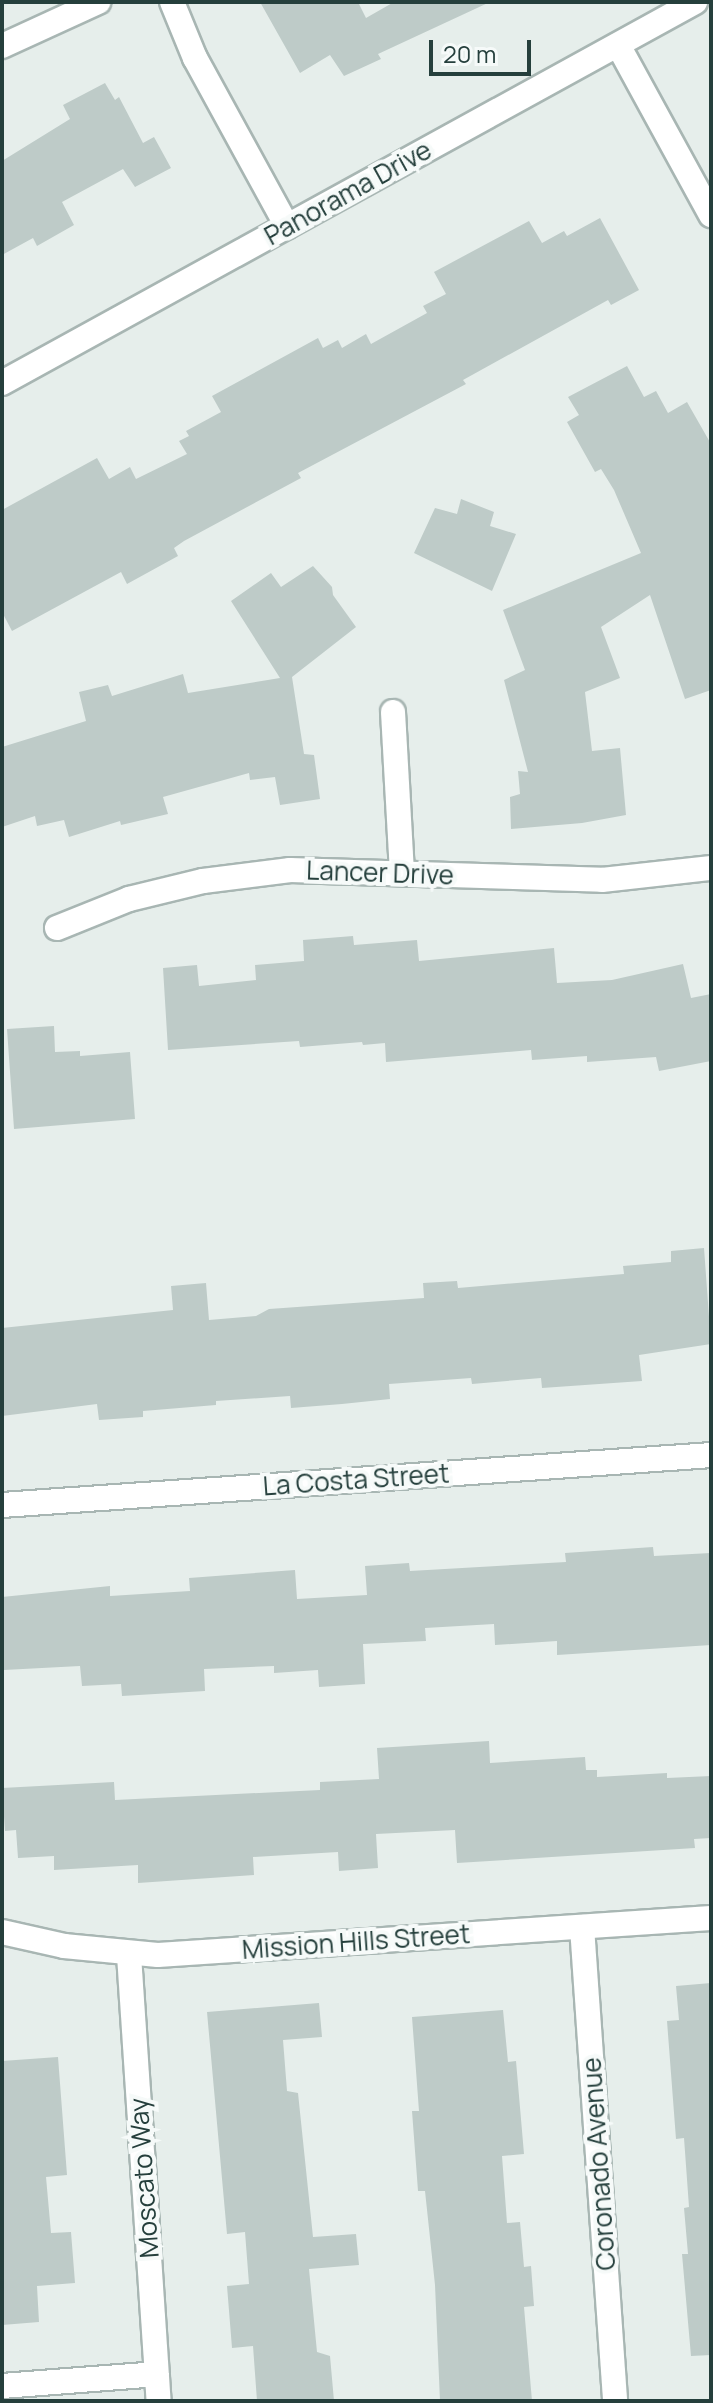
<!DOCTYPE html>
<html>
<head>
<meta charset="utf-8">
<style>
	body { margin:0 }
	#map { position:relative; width:713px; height:2403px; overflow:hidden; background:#e6eeeb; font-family:Manrope,sans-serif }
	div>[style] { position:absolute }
	.building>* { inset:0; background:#becbc8 }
	.roads { filter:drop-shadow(2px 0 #a8b6b3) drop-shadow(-2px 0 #a8b6b3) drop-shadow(0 2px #a8b6b3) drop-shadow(0 -2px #a8b6b3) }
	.street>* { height:24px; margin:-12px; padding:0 12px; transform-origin:12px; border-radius:12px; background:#fff }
	.secondary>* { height:24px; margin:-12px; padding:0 12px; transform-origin:12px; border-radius:12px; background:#fff }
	span { translate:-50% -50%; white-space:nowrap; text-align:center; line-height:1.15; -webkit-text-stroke:8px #f6faf9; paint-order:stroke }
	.street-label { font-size:26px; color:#253f3c }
	.frame { position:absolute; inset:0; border:4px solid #253f3c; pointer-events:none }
	.scale { position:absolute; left:429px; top:40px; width:102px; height:36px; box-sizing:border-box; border:4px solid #253f3c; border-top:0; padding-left:10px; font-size:24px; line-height:28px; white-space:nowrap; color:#253f3c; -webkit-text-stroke:6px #f6faf9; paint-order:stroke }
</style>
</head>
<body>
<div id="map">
	<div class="building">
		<div style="clip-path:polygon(260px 2px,358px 2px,366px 18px,394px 2px,490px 2px,378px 54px,381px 59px,344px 76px,330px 55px,300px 73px)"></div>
		<div style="clip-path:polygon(105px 83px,115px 100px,119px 97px,143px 143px,154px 137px,171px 168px,135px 187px,123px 169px,62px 202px,74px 225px,37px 246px,33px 238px,2px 255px,2px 161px,70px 119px,63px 105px)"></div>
		<div style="clip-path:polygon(600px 218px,639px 290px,611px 305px,608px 300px,463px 380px,466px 384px,298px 473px,301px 478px,184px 541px,174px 548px,178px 556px,127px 584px,121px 572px,12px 631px,2px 612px,2px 510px,97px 458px,109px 479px,130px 467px,136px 479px,187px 454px,179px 441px,189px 436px,186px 431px,221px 412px,212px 396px,318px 338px,323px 348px,338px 340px,342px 348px,366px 334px,371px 344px,427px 313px,423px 306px,446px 294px,434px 272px,529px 221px,542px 243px,564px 231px,567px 236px)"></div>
		<div style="clip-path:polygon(627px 366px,644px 397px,656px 391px,668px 413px,687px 402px,711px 444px,711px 690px,685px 699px,650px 595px,601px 627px,620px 678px,585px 692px,592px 751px,620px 748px,626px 815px,582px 823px,511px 829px,510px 797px,520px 794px,518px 771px,528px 772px,504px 680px,525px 670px,503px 610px,641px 553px,614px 490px,601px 469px,595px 472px,567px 422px,579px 415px,568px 397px)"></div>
		<div style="clip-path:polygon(461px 499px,494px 512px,490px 526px,516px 534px,492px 591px,414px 553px,435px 508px,457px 514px)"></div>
		<div style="clip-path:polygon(313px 566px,332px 587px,333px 595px,356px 627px,292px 677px,304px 754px,314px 755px,320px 799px,280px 805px,275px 777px,250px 780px,249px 773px,163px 797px,168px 814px,121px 825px,120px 821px,69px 837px,64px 820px,37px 826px,35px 816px,2px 827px,2px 747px,86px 721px,79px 692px,108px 685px,112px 696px,183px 674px,188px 693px,280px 678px,231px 601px,271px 573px,281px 587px)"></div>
		<div style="clip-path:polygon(353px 936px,354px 945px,417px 940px,419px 961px,554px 948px,557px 983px,612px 980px,683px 964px,691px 998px,711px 994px,711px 1061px,659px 1071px,656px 1057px,587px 1062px,587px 1056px,532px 1060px,531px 1050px,386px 1062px,385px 1043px,363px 1045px,362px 1042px,300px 1047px,299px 1041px,168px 1050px,163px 968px,197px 965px,199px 986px,256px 980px,255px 965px,304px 961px,303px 940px)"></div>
		<div style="clip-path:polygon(54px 1026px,55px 1052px,80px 1051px,80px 1056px,130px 1052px,135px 1119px,14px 1129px,7px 1029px)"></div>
		<div style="clip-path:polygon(704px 1248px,711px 1344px,639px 1355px,642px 1381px,542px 1388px,541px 1378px,472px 1384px,471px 1378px,389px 1384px,390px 1399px,342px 1404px,291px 1408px,290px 1396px,216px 1401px,216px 1405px,143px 1411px,143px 1417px,99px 1420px,97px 1404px,2px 1416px,2px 1328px,173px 1310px,171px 1286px,206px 1283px,209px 1320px,256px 1316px,269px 1309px,424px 1298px,423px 1283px,457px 1281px,458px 1288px,624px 1274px,623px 1266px,671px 1262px,671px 1251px)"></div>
		<div style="clip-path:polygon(653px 1547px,654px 1556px,711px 1553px,711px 1645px,557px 1655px,557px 1641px,495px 1645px,494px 1624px,425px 1628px,426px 1641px,363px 1644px,365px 1684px,319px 1687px,318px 1670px,274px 1673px,274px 1666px,204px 1669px,205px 1691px,122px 1696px,121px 1684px,82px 1686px,80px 1666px,4px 1670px,2px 1597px,110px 1586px,110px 1596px,190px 1591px,189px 1578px,295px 1570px,297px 1599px,367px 1595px,365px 1566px,409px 1563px,410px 1571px,566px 1562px,565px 1553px)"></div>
		<div style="clip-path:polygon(489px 1741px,490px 1763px,585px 1757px,586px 1770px,597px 1770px,597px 1777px,667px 1773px,667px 1778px,711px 1776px,711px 1838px,694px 1839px,695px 1848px,457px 1863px,455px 1830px,376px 1834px,378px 1868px,339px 1871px,338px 1852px,253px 1857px,254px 1875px,138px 1883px,138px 1865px,54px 1870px,54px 1856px,18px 1858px,16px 1830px,5px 1831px,2px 1788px,114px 1782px,115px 1800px,320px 1790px,320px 1782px,379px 1779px,377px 1748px)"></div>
		<div style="clip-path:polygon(711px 1983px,711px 2355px,691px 2356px,682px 2254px,688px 2254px,684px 2208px,689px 2207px,684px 2138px,676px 2139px,667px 2021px,679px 2020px,676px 1986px)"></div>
		<div style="clip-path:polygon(319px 2003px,322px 2037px,283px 2040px,287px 2091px,298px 2093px,313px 2237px,356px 2234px,359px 2265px,309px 2269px,317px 2352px,330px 2356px,334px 2401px,257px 2401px,253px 2346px,232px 2348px,227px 2286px,249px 2284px,245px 2232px,227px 2234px,207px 2012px)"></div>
		<div style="clip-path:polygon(503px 2010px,508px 2062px,516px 2061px,524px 2154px,502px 2156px,507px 2223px,520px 2222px,524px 2267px,531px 2266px,534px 2306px,524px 2307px,532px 2401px,440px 2401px,435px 2285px,425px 2191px,418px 2191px,412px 2111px,419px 2111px,412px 2017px)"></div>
		<div style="clip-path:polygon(58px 2057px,67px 2175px,46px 2177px,51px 2233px,71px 2232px,75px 2283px,37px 2286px,39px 2322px,2px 2325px,2px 2061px)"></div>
	</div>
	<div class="roads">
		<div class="street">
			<div style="left:172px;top:2px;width:61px;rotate:67.7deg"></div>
			<div style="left:195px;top:58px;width:192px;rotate:61.3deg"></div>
			<div style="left:2px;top:46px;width:106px;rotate:-24.6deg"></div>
			<div style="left:393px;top:712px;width:161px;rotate:86.8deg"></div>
			<div style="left:57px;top:928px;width:78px;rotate:-21.9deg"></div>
			<div style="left:129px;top:899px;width:76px;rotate:-13.7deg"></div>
			<div style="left:203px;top:881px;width:88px;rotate:-7.2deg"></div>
			<div style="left:290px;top:870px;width:312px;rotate:1.8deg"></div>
			<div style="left:602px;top:880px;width:110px;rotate:-6.3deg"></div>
			<div style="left:582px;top:1927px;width:475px;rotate:86deg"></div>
			<div style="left:2px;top:1932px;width:64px;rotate:12.7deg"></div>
			<div style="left:64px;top:1946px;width:94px;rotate:5.5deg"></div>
			<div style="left:158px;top:1955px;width:554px;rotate:-3.83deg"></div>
			<div style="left:129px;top:1955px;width:447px;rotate:86.2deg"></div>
			<div style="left:2px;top:2386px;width:155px;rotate:-4.4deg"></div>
		</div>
		<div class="secondary">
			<div style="left:618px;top:45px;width:194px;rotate:61.3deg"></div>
			<div style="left:2px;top:383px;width:791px;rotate:-28.8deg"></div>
			<div style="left:2px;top:1505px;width:711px;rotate:-4.03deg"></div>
		</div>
	</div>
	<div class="street-label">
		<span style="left:348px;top:193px;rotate:-29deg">Panorama Drive</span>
		<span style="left:380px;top:873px;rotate:2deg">Lancer Drive</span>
		<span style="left:356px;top:1480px;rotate:-4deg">La Costa Street</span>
		<span style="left:356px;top:1942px;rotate:-4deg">Mission Hills Street</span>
		<span style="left:599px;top:2164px;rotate:-94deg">Coronado Avenue</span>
		<span style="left:144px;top:2178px;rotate:-94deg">Moscato Way</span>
	</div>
	<div class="frame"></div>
	<div class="scale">20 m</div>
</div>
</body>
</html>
